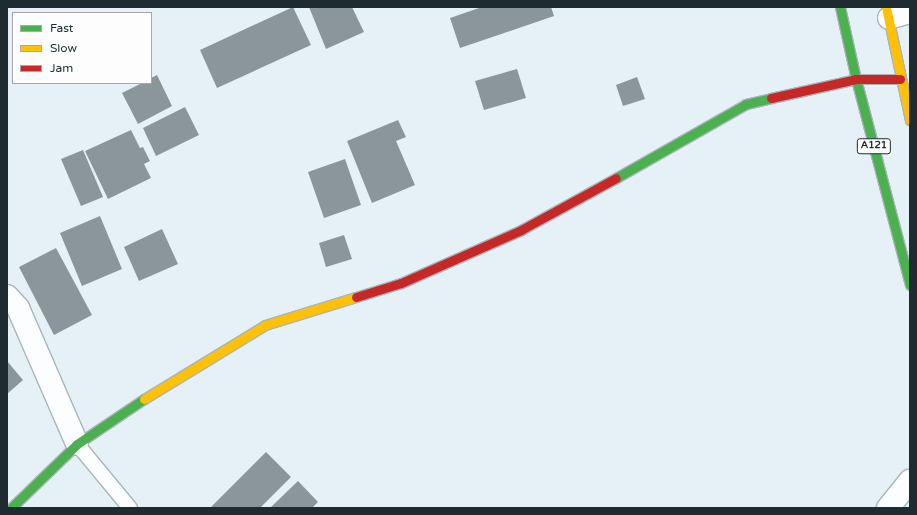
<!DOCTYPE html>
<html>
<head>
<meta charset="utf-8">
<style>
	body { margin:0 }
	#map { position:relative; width:917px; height:515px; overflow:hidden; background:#e5f1f6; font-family:"Varela Round",sans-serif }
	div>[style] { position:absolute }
	.building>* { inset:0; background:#8b969b }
	.roads { filter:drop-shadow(1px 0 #a9b5ba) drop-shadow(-1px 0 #a9b5ba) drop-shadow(0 1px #a9b5ba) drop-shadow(0 -1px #a9b5ba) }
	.lane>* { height:14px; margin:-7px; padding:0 7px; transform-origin:7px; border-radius:7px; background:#fbfdfe }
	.street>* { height:22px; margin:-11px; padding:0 11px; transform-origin:11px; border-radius:11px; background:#fbfdfe }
	.fast>* { height:9px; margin:-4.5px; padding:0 4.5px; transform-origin:4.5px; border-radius:4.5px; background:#4caf50 }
	.slow>* { height:9px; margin:-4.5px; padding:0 4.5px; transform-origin:4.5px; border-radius:4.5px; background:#ffc107 }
	.jam>* { height:9px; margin:-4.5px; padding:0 4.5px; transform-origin:4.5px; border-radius:4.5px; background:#c62828 }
	span { translate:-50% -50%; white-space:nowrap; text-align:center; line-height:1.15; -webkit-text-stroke:4px #fdfdfd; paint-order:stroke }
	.shield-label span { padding:1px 3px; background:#fdfdfd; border:1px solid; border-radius:3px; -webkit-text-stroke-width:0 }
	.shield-label { font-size:10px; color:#1e2c32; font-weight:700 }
	.frame { position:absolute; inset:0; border:8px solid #1e2c32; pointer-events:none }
	.legend { position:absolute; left:12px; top:12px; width:140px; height:72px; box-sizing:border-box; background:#fdfdfd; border:1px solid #a4a9ac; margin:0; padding:5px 7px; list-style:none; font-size:12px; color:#1e2c32 }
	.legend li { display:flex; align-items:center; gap:8px; height:20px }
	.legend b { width:20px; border:1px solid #a4a9ac }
</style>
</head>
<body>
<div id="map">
	<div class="building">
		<div style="clip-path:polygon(293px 7px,311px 45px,217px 88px,200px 50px)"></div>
		<div style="clip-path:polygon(309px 7px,352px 7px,364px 32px,326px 49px)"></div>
		<div style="clip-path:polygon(482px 7px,551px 7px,554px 16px,460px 48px,450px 18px)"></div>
		<div style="clip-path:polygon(517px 69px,526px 98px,484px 110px,475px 81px)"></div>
		<div style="clip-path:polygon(157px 75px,172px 106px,138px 124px,122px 93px,142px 83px,151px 83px,151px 78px)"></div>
		<div style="clip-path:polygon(637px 77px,645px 99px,623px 106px,616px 85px)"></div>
		<div style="clip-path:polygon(185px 107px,199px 135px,156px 156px,143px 128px)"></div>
		<div style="clip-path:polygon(398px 120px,406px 137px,396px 141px,415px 185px,372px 203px,347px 141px)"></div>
		<div style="clip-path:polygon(131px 130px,140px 148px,143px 147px,150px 161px,144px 164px,151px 178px,108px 199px,85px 151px)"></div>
		<div style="clip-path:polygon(83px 150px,103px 197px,81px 206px,61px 159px)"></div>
		<div style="clip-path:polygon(345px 159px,361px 205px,324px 218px,308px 172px)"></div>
		<div style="clip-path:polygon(100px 216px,122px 269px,82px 286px,60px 233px)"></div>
		<div style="clip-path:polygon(162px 229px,178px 264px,139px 281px,124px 247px)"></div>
		<div style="clip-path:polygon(344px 235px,352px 259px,326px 267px,319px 243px)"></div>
		<div style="clip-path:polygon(56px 248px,92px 315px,54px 335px,19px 267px)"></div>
		<div style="clip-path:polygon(7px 361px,23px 380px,7px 394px)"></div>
		<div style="clip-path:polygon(266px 452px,291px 477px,260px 508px,210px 508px)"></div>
		<div style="clip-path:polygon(298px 481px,318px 502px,312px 508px,270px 508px)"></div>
	</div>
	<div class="roads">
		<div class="lane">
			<div style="left:77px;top:444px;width:83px;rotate:50.4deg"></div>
		</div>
		<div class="street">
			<div style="left:889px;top:18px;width:22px;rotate:-16deg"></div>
			<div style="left:7px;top:296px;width:16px;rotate:47deg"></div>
			<div style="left:18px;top:308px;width:148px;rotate:66.5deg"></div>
			<div style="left:888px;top:508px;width:35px;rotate:-51deg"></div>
		</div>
		<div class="fast">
			<div style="left:840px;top:7px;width:74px;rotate:77.5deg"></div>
			<div style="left:856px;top:79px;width:213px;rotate:75.3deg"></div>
			<div style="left:616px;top:178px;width:150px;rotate:-29.6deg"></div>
			<div style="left:746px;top:104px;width:26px;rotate:-13deg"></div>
			<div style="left:11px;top:508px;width:92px;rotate:-44.1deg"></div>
			<div style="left:77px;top:444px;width:81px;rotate:-33.9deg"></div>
		</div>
		<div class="slow">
			<div style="left:886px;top:7px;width:116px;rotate:78deg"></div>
			<div style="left:144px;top:399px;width:142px;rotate:-31.4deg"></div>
			<div style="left:265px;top:325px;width:95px;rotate:-17.1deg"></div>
		</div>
		<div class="jam">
			<div style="left:771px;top:98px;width:87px;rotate:-12.6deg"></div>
			<div style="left:856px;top:79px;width:44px"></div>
			<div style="left:356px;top:297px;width:47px;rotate:-17.3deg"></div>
			<div style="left:401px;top:283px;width:131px;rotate:-23.8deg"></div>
			<div style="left:521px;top:230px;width:108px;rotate:-28.7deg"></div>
		</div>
	</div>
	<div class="shield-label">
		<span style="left:874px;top:146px">A121</span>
	</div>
	<div class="frame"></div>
	<ul class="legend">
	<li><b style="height:5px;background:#4caf50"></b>Fast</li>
	<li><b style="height:5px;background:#ffc107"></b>Slow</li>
	<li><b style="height:5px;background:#c62828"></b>Jam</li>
	</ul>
</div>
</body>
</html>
